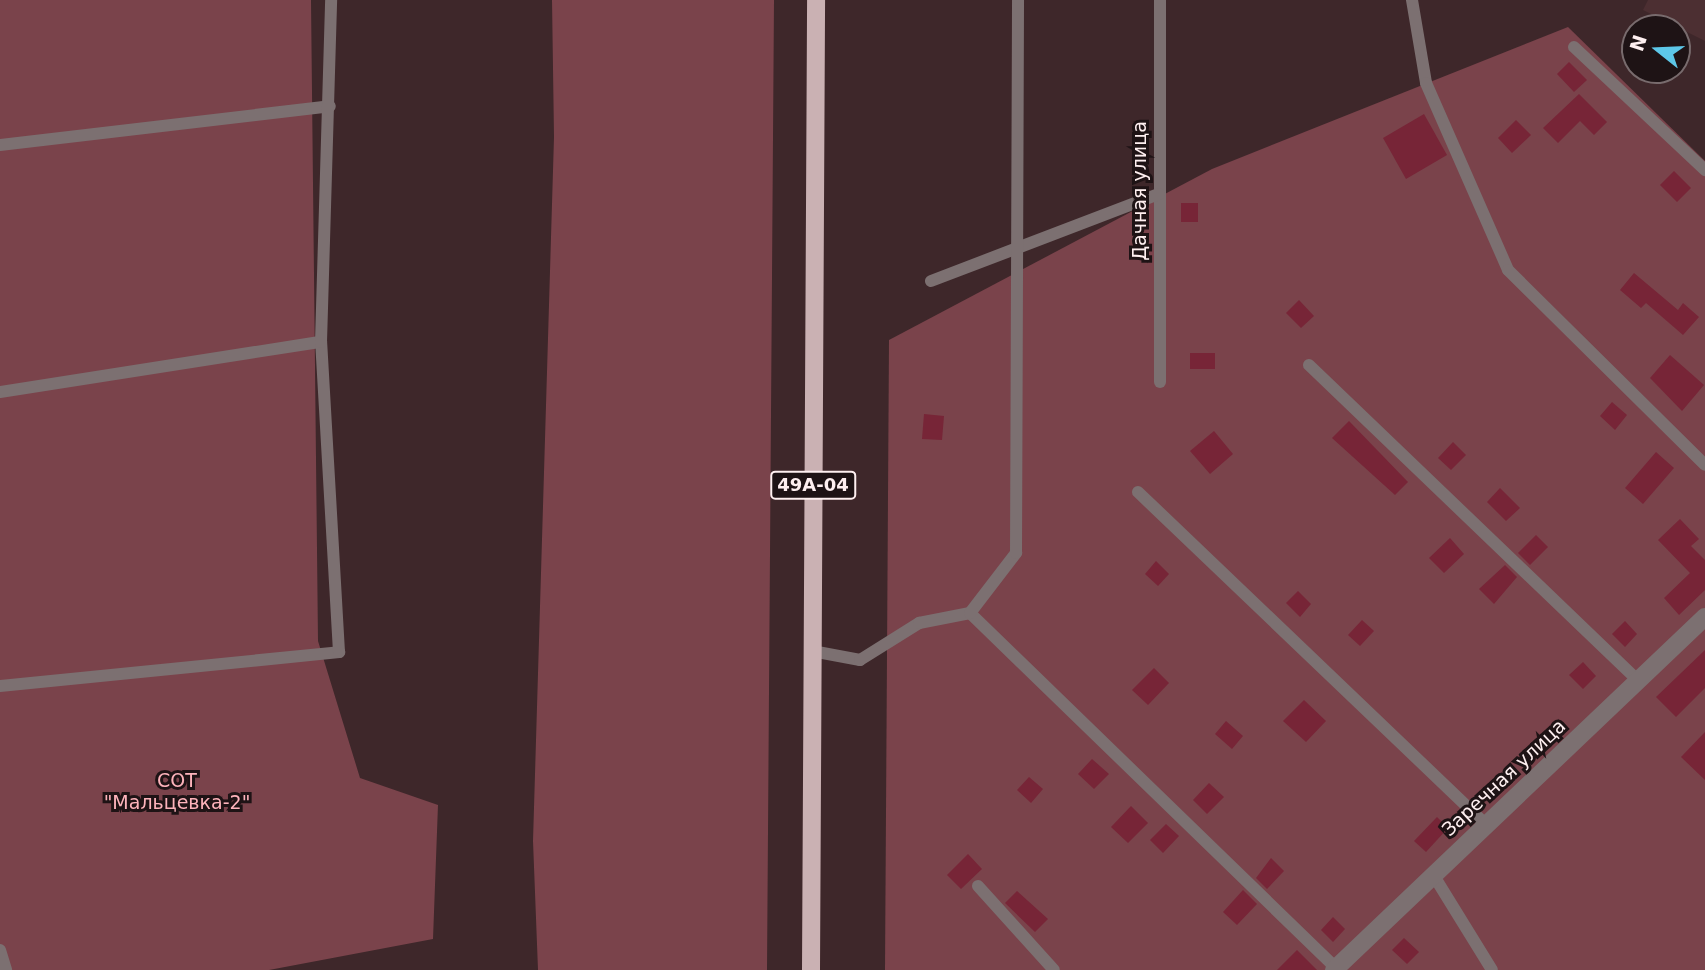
<!DOCTYPE html>
<html>
<head>
<meta charset="utf-8">
<style>
	body { margin:0 }
	#map { position:relative; width:1705px; height:970px; overflow:hidden; background:#3e272a; font-family:"DejaVu Sans",sans-serif }
	div>[style] { position:absolute }
	.built>* { inset:0; background:#4c2f32 }
	.green>* { inset:0; background:#7a434b }
	.building>* { inset:0; background:#772537 }
	.lane>* { height:12px; margin:-6px; padding:0 6px; transform-origin:6px; border-radius:6px; background:#7c7071 }
	.street>* { height:18px; margin:-9px; padding:0 9px; transform-origin:9px; border-radius:9px; background:#7c7071 }
	.primary>* { height:18px; margin:-9px; padding:0 9px; transform-origin:9px; border-radius:9px; background:#cab1b3 }
	span { translate:-50% -50%; white-space:nowrap; text-align:center; line-height:1.15; -webkit-text-stroke:6px #1e1315; paint-order:stroke }
	.shield-label span { padding:2px 5px; background:#1e1315; border:2px solid; border-radius:5px; -webkit-text-stroke-width:0 }
	.shield-label { font-size:18px; color:#feeff0; font-weight:700 }
	.street-label { font-size:19px; color:#feeff0 }
	.park-label { font-size:19px; color:#fdb3bb }
	.north { position:absolute; left:1621px; top:14px; width:70px; height:70px; box-sizing:border-box; background:#1e1315; border:2px solid #786b6d; border-radius:50%; rotate:288deg; font-size:19px; font-weight:700; line-height:28px; text-align:center; color:#feeff0 }
	.north::after { content:''; display:block; margin:auto; width:24px; height:32px; background:#5dc7e8; clip-path:polygon(50% 0,100% 100%,50% 72%,0 100%) }
</style>
</head>
<body>
<div id="map">
	<div class="built">
		<div style="clip-path:polygon(1648px 0,1705px 0,1705px 41px,1643px 10px)"></div>
	</div>
	<div class="green">
		<div style="clip-path:polygon(0 0,311px 0,318px 641px,360px 778px,438px 805px,433px 939px,269px 970px,0 970px)"></div>
		<div style="clip-path:polygon(552px 0,774px 0,767px 970px,538px 970px,533px 841px,554px 137px)"></div>
		<div style="clip-path:polygon(1568px 27px,1705px 161px,1705px 970px,885px 970px,889px 340px,1212px 169px)"></div>
	</div>
	<div class="building">
		<div style="clip-path:polygon(1569px 62px,1587px 80px,1574px 92px,1557px 74px)"></div>
		<div style="clip-path:polygon(1579px 94px,1607px 122px,1594px 135px,1580px 121px,1558px 143px,1543px 128px)"></div>
		<div style="clip-path:polygon(1424px 114px,1447px 155px,1406px 179px,1383px 138px)"></div>
		<div style="clip-path:polygon(1516px 120px,1531px 135px,1512px 153px,1498px 138px)"></div>
		<div style="clip-path:polygon(1674px 171px,1691px 188px,1677px 202px,1660px 185px)"></div>
		<div style="clip-path:polygon(1181px 203px,1198px 203px,1198px 222px,1181px 222px)"></div>
		<div style="clip-path:polygon(1634px 273px,1678px 310px,1683px 303px,1699px 317px,1683px 335px,1646px 303px,1641px 308px,1620px 290px)"></div>
		<div style="clip-path:polygon(1299px 300px,1314px 316px,1301px 328px,1286px 313px)"></div>
		<div style="clip-path:polygon(1190px 353px,1215px 353px,1215px 369px,1190px 369px)"></div>
		<div style="clip-path:polygon(1670px 355px,1704px 385px,1682px 411px,1650px 378px)"></div>
		<div style="clip-path:polygon(1612px 402px,1627px 415px,1615px 430px,1600px 416px)"></div>
		<div style="clip-path:polygon(924px 414px,944px 416px,942px 440px,922px 439px)"></div>
		<div style="clip-path:polygon(1349px 421px,1408px 482px,1395px 495px,1332px 438px)"></div>
		<div style="clip-path:polygon(1214px 431px,1233px 454px,1210px 474px,1190px 451px)"></div>
		<div style="clip-path:polygon(1453px 442px,1466px 455px,1451px 470px,1438px 458px)"></div>
		<div style="clip-path:polygon(1656px 452px,1674px 468px,1643px 504px,1625px 488px)"></div>
		<div style="clip-path:polygon(1500px 488px,1520px 508px,1506px 521px,1487px 502px)"></div>
		<div style="clip-path:polygon(1680px 519px,1699px 539px,1691px 546px,1705px 560px,1705px 590px,1679px 615px,1664px 598px,1690px 573px,1658px 540px)"></div>
		<div style="clip-path:polygon(1536px 535px,1548px 547px,1530px 565px,1518px 553px)"></div>
		<div style="clip-path:polygon(1450px 538px,1464px 554px,1444px 573px,1429px 558px)"></div>
		<div style="clip-path:polygon(1156px 561px,1169px 574px,1158px 586px,1145px 574px)"></div>
		<div style="clip-path:polygon(1505px 565px,1517px 577px,1494px 604px,1479px 589px)"></div>
		<div style="clip-path:polygon(1298px 591px,1311px 604px,1300px 617px,1286px 603px)"></div>
		<div style="clip-path:polygon(1362px 620px,1374px 631px,1360px 646px,1348px 635px)"></div>
		<div style="clip-path:polygon(1625px 621px,1637px 634px,1625px 647px,1612px 634px)"></div>
		<div style="clip-path:polygon(1705px 650px,1705px 688px,1676px 717px,1656px 697px)"></div>
		<div style="clip-path:polygon(1583px 662px,1596px 676px,1583px 689px,1569px 675px)"></div>
		<div style="clip-path:polygon(1154px 668px,1169px 683px,1148px 705px,1132px 690px)"></div>
		<div style="clip-path:polygon(1304px 700px,1326px 721px,1306px 742px,1283px 721px)"></div>
		<div style="clip-path:polygon(1226px 721px,1243px 736px,1232px 749px,1215px 734px)"></div>
		<div style="clip-path:polygon(1705px 732px,1705px 780px,1681px 757px)"></div>
		<div style="clip-path:polygon(1092px 759px,1109px 774px,1094px 789px,1078px 774px)"></div>
		<div style="clip-path:polygon(1029px 777px,1043px 789px,1031px 803px,1017px 790px)"></div>
		<div style="clip-path:polygon(1209px 783px,1224px 797px,1207px 814px,1193px 800px)"></div>
		<div style="clip-path:polygon(1131px 806px,1148px 823px,1128px 843px,1111px 827px)"></div>
		<div style="clip-path:polygon(1437px 817px,1448px 828px,1426px 852px,1414px 841px)"></div>
		<div style="clip-path:polygon(1166px 824px,1179px 836px,1163px 853px,1150px 840px)"></div>
		<div style="clip-path:polygon(968px 854px,982px 869px,961px 889px,947px 875px)"></div>
		<div style="clip-path:polygon(1271px 858px,1284px 871px,1267px 889px,1256px 878px)"></div>
		<div style="clip-path:polygon(1243px 890px,1257px 904px,1237px 925px,1223px 912px)"></div>
		<div style="clip-path:polygon(1017px 891px,1048px 919px,1035px 932px,1005px 903px)"></div>
		<div style="clip-path:polygon(1333px 917px,1345px 929px,1333px 942px,1321px 930px)"></div>
		<div style="clip-path:polygon(1404px 938px,1419px 952px,1407px 964px,1392px 950px)"></div>
		<div style="clip-path:polygon(1297px 950px,1317px 970px,1277px 970px)"></div>
	</div>
	<div class="lane">
		<div style="left:1160px;top:0;width:382px;rotate:90deg"></div>
		<div style="left:1412px;top:0;width:84px;rotate:80.4deg"></div>
		<div style="left:1426px;top:83px;width:204px;rotate:66.3deg"></div>
		<div style="left:1508px;top:270px;width:277px;rotate:44.7deg"></div>
		<div style="left:1574px;top:47px;width:180px;rotate:43.2deg"></div>
		<div style="left:0;top:145px;width:332px;rotate:-6.7deg"></div>
		<div style="left:931px;top:281px;width:244px;rotate:-20.9deg"></div>
		<div style="left:1309px;top:365px;width:458px;rotate:43.8deg"></div>
		<div style="left:0;top:392px;width:325px;rotate:-8.9deg"></div>
		<div style="left:1138px;top:492px;width:477px;rotate:43.7deg"></div>
		<div style="left:970px;top:613px;width:510px;rotate:44.13deg"></div>
		<div style="left:812px;top:651px;width:49px;rotate:10.6deg"></div>
		<div style="left:860px;top:660px;width:70px;rotate:-32.1deg"></div>
		<div style="left:919px;top:623px;width:52px;rotate:-11.1deg"></div>
		<div style="left:970px;top:613px;width:76px;rotate:-52.5deg"></div>
		<div style="left:1016px;top:553px;width:553px;rotate:-89.79deg"></div>
		<div style="left:0;top:686px;width:341px;rotate:-5.7deg"></div>
		<div style="left:339px;top:652px;width:311px;rotate:-93.3deg"></div>
		<div style="left:321px;top:342px;width:342px;rotate:-88.3deg"></div>
		<div style="left:1434px;top:876px;width:110px;rotate:58.3deg"></div>
		<div style="left:978px;top:886px;width:113px;rotate:47.9deg"></div>
		<div style="left:0;top:950px;width:21px;rotate:73deg"></div>
	</div>
	<div class="street">
		<div style="left:1334px;top:970px;width:512px;rotate:-43.58deg"></div>
	</div>
	<div class="primary">
		<div style="left:811px;top:970px;width:970px;rotate:-89.7deg"></div>
	</div>
	<div class="shield-label">
		<span style="left:813px;top:485px">49А-04</span>
	</div>
	<div class="street-label">
		<span style="left:1140px;top:191px;rotate:-90deg">Дачная улица</span>
		<span style="left:1504px;top:778px;rotate:-43deg">Заречная улица</span>
	</div>
	<div class="park-label">
		<span style="left:177px;top:792px">СОТ<br>"Мальцевка-2"</span>
	</div>
	<div class="north">N</div>
</div>
</body>
</html>
